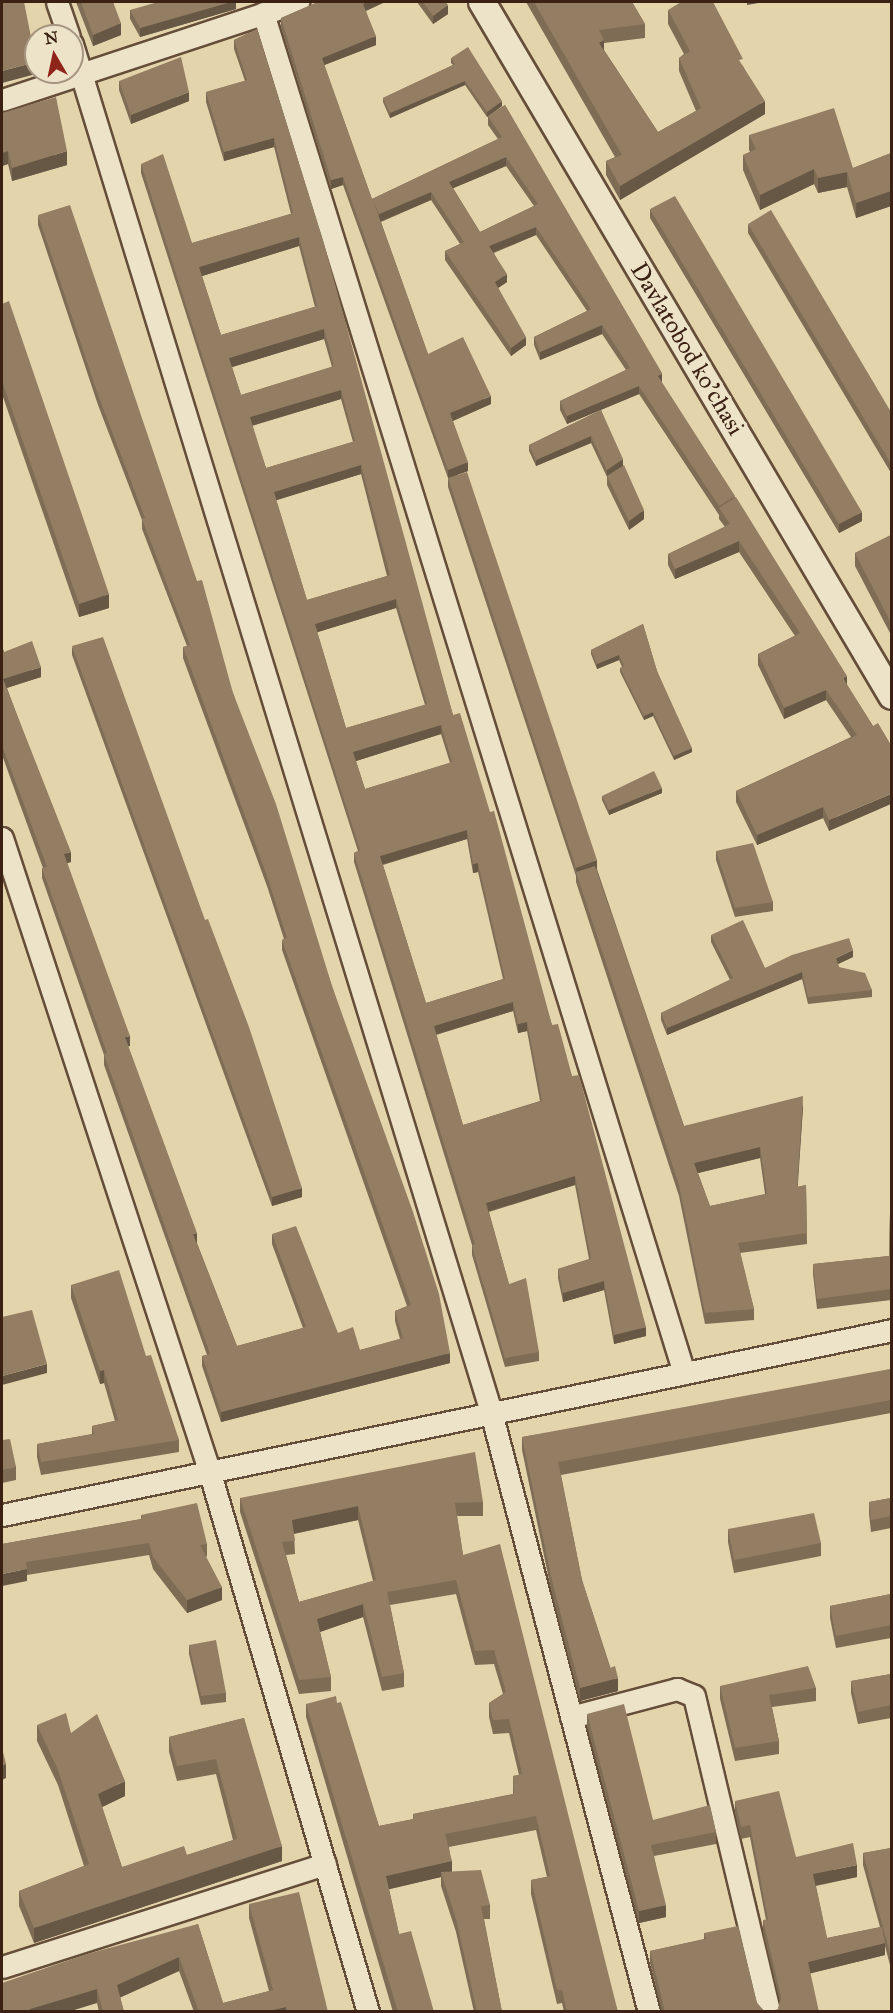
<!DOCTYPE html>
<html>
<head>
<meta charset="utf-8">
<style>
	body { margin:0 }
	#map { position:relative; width:893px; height:2013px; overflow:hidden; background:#e4d4ac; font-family:"IM FELL Great Primer",serif }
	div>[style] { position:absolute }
	.roads { filter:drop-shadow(2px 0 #654e39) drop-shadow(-2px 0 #654e39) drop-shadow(0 2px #654e39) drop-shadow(0 -2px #654e39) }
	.minor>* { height:21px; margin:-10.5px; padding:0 10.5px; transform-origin:10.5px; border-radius:10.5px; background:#ede3c9 }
	.tertiary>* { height:26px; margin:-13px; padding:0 13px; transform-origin:13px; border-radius:13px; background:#ede3c9 }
	.wall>* { inset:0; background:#7e6c55 }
	.shaded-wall>* { inset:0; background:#675845 }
	.building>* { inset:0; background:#937e63 }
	span { translate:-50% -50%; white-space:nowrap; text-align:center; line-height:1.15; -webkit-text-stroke:6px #ede3c9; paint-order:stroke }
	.street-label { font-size:24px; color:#3b2113 }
	.frame { position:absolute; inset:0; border:3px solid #3b2113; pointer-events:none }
	.north { position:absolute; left:24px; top:24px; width:60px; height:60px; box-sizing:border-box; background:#ede3c9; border:2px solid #a69580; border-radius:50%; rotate:351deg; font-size:16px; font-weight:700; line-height:24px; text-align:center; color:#3b2113 }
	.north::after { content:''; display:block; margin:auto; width:21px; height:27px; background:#8f2418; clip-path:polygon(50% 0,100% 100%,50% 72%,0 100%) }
</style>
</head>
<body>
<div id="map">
	<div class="roads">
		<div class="minor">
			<div style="left:57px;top:2px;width:36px;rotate:71deg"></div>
			<div style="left:263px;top:13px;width:1424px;rotate:72.8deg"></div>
			<div style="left:72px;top:44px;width:1431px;rotate:72.97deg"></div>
			<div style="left:491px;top:1412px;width:620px;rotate:75.25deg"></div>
			<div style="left:2px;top:100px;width:312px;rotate:-18.3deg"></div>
			<div style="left:2px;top:838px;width:665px;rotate:71.86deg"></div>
			<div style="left:209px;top:1470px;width:565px;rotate:73.65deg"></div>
			<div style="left:2px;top:1515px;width:909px;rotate:-11.74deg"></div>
			<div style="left:571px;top:1717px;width:110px;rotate:-14.8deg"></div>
			<div style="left:677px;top:1689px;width:18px;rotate:22deg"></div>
			<div style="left:694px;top:1696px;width:325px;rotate:76.6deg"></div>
			<div style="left:2px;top:1967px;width:339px;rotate:-17.7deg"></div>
		</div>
		<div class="tertiary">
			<div style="left:482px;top:2px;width:806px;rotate:59.43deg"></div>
		</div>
	</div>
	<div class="wall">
		<div style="clip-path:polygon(76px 2px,113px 2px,121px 35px,93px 46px)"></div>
		<div style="clip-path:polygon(236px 2px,236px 9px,140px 37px,130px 19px,130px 10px)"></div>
		<div style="clip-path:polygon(evenodd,318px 2px,385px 2px,366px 11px,376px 45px,324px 65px,372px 199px,498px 139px,488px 125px,488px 116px,505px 105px,662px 381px,661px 382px,735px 497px,847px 685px,873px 726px,829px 831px,823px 818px,757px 845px,736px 802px,736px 791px,851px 737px,826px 700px,784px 719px,758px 665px,758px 654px,795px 636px,739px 552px,675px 579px,668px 565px,668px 554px,725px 527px,719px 519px,719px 515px,639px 394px,567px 424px,560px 410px,560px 401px,626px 370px,602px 334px,540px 360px,534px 345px,534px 337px,587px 311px,536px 235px,494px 253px,507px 282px,498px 288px,526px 345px,511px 356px,445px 260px,445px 251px,460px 244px,431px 200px,381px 222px,428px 354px,491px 404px,453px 421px,468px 471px,457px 475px,597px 869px,684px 1126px,803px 1107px,797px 1187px,806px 1185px,807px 1244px,740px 1253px,754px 1309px,754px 1320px,705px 1324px,679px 1196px,576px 882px,576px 876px,448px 487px,448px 478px,343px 185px,331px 189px,281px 27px,281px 18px,318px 2px,506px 166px,534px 206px,480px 232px,453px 188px,506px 166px,318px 2px,760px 1158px,765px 1194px,710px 1206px,698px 1173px,760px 1158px)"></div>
		<div style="clip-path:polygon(417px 2px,446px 2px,448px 14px,433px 24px)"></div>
		<div style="clip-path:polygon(526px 2px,632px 2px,645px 24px,645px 38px,604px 43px,604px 50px,658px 132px,696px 111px,679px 71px,679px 58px,684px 54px,668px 24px,668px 10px,743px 66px,765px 114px,620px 200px,606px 175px,606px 161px,615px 157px)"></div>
		<div style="clip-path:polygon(evenodd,257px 29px,453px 715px,552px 1025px,572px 1076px,646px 1336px,614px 1344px,604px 1290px,563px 1302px,558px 1278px,558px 1269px,589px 1259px,575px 1185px,489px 1212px,509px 1284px,539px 1352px,539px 1361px,505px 1367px,472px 1255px,472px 1245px,354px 862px,354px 853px,358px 851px,141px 173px,141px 164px,192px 243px,291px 214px,274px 147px,224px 161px,206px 102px,206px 92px,245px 81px,234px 49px,234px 40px,257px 29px,299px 246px,315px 307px,221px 335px,202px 276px,299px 246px,257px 29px,324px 339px,332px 367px,241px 395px,232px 367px,324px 339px,257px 29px,341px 399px,353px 442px,266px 468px,252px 426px,341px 399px,257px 29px,361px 474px,387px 576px,307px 600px,276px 500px,361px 474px,257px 29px,396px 608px,425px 705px,346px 728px,317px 632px,396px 608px,257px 29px,441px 734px,450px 763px,365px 789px,356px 761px,441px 734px,257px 29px,467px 839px,473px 873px,478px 872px,503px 979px,426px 1003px,383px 865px,467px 839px,257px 29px,513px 1011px,518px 1033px,527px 1031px,540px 1101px,463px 1125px,436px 1035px,513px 1011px)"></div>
		<div style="clip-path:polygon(451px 58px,502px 106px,487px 117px,465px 85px,390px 118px,383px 102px,383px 98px,453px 65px,451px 63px)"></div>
		<div style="clip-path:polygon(119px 81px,189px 101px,131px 124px,119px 90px)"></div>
		<div style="clip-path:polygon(2px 113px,67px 165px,12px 181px,8px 164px,2px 166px)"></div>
		<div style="clip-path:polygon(749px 135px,853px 168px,891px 153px,891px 206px,856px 218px,847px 187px,818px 193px,814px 184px,760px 210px,743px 170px,743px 155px,750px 152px,749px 150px)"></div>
		<div style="clip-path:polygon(650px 209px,862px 521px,839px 533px,650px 218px)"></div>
		<div style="clip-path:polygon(38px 215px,233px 693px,332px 986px,450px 1363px,221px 1422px,202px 1366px,202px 1356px,207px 1355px,104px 1065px,104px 1055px,42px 878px,42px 868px,43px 868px,2px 755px,2px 646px,4px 652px,41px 677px,7px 688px,71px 862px,67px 863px,130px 1046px,128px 1046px,197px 1243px,237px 1346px,303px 1328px,272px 1244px,272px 1234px,338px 1333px,360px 1350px,400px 1339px,395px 1321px,395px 1311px,407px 1306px,282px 950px,282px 940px,284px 939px,267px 886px,183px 658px,183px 647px,187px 646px,142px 529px,142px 520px,98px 405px,38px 225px)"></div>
		<div style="clip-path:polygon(748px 224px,891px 412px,891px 473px,748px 233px)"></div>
		<div style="clip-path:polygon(2px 304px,109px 608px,79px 617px,2px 394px)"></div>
		<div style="clip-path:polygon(601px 410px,644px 519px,629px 530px,607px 485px,607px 477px,591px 443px,536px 466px,529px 451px,529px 445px)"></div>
		<div style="clip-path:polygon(891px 535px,891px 635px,855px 566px,855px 553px)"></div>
		<div style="clip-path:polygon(643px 624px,657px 671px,692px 752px,674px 760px,653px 716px,644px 720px,620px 672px,620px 668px,622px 667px,619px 660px,597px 669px,591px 654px,591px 650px)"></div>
		<div style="clip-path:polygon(72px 646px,302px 1197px,272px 1206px,72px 655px)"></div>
		<div style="clip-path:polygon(662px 793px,609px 815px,602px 800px,602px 796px)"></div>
		<div style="clip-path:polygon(716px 851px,773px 902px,773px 911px,735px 917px,716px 860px)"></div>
		<div style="clip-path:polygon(711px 935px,765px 968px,853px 957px,838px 964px,839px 967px,872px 990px,872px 997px,808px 1004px,802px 979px,667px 1035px,661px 1020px,661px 1013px,730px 980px,711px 942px)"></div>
		<div style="clip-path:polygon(891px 1169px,891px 1300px,817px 1309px,813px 1274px,813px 1264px,889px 1256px)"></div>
		<div style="clip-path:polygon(71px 1285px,146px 1356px,179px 1440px,179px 1452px,41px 1475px,37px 1457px,37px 1444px,92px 1434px,92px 1426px,115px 1421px,104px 1383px,100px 1384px,71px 1298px)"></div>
		<div style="clip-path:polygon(891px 1376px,891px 1413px,561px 1475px,582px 1580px,618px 1691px,580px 1701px,552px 1594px,522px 1450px,522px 1437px)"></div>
		<div style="clip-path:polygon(2px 1440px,16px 1467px,16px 1480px,2px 1483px)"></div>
		<div style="clip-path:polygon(evenodd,240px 1498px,483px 1502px,483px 1516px,457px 1516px,463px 1555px,618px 2012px,564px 2012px,562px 2003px,557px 2004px,531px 1894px,531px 1880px,547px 1877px,536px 1830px,449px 1847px,452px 1872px,490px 1905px,490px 1919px,484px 1919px,502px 2012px,474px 2012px,456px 1932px,441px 1886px,441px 1877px,389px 1889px,399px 1934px,434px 2012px,393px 2012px,306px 1717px,306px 1704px,337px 1703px,379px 1826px,413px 1819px,413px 1814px,513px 1794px,513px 1776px,519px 1775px,509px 1733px,493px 1734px,489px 1717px,489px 1703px,503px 1694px,494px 1664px,475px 1665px,456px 1594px,390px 1605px,404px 1673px,404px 1687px,382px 1691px,363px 1617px,320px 1632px,331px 1677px,331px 1691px,299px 1694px,240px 1512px,240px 1498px,358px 1520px,373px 1581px,299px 1602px,286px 1555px,295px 1554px,294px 1534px,358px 1520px)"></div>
		<div style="clip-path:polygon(891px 1498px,891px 1528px,871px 1532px,869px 1514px,869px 1502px)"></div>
		<div style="clip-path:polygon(141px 1515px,207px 1544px,207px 1556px,206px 1557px,222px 1600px,187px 1613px,153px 1569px,149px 1555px,27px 1575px,27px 1581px,2px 1544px,141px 1519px)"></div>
		<div style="clip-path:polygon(728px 1529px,821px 1543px,821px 1556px,734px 1573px,728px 1542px)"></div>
		<div style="clip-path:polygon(891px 1594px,891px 1638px,836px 1648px,830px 1618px,830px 1606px)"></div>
		<div style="clip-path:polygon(189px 1645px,226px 1693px,226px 1702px,201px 1705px,189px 1654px)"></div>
		<div style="clip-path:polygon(891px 1674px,891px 1718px,858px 1724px,851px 1693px,851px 1681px)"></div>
		<div style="clip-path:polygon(720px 1686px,816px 1688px,816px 1701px,772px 1707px,779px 1741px,779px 1754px,735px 1761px,720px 1699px)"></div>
		<div style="clip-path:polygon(587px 1714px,653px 1820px,716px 1832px,716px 1844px,654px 1856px,666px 1917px,639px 1923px,587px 1726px)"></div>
		<div style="clip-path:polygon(244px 1718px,282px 1861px,34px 1943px,19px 1906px,19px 1891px,84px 1866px,58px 1785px,37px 1741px,37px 1725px,71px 1733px,125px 1796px,102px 1807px,122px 1867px,187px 1855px,233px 1840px,216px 1774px,177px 1781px,169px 1752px,169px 1737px)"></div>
		<div style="clip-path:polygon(735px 1801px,796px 1857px,857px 1877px,816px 1886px,827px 1938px,880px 1927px,863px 1865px,863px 1853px,891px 1848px,891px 1969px,885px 1946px,885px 1955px,811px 1973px,778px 2009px,780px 2002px,763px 1932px,763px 1920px,766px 1920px,750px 1837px,741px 1839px,735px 1813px)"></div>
		<div style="clip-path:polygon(249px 1904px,328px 2012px,194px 2012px,179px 1971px,120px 1997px,124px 2012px,99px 2012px,97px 2003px,2px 2012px,198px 1924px,223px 2003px,269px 1991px,249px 1918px)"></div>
		<div style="clip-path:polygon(704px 1933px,757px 2003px,765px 2012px,662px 2012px,650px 1963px,650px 1951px,704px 1939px)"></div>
	</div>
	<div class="shaded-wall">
		<div style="clip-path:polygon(231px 2px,236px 2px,236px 9px,140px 37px,140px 28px)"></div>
		<div style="clip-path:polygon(368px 2px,385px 2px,363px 12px,363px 4px)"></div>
		<div style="clip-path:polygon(747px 2px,764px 2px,747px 5px)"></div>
		<div style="clip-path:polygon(448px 5px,448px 14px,433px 24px,433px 16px)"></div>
		<div style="clip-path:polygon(121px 23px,121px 35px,93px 46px,93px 35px)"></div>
		<div style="clip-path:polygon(376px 36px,376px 45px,322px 66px,322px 58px)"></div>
		<div style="clip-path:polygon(604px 40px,604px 53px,599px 43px)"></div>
		<div style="clip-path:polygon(36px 62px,36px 74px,2px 83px,2px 71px)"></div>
		<div style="clip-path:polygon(465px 81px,465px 85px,390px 118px,390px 113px)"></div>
		<div style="clip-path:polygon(189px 92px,189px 101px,131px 124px,131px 115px)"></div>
		<div style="clip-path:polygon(502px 101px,502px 106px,487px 117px,487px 112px)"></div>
		<div style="clip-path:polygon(765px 101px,765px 114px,620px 200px,620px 186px)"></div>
		<div style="clip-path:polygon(274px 138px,274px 147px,224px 161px,224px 152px)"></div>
		<div style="clip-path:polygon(8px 151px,8px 164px,2px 166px,2px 153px)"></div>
		<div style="clip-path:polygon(67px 151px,67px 165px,12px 181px,12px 168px)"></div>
		<div style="clip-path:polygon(506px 157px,506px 166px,449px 190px,449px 182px)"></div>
		<div style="clip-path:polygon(814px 169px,814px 184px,760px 210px,760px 195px)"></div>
		<div style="clip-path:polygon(847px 172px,847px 187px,818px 193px,818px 178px)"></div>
		<div style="clip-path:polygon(343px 177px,343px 185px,331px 189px,331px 180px)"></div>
		<div style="clip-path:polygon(891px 191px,891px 206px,856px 218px,856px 203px)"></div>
		<div style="clip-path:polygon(431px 192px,431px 200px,379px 222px,379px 214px)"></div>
		<div style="clip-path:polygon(536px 227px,536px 235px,489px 254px,489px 246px)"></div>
		<div style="clip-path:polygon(299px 237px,299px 246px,199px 277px,199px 267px)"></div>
		<div style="clip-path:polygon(507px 274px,507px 282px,495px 290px,495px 282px)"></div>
		<div style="clip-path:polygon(602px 325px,602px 334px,540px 360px,540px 352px)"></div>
		<div style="clip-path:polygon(324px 329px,324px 339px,229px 368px,229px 358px)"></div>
		<div style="clip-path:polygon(526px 337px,526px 345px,511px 356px,511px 348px)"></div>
		<div style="clip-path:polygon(662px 373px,662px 381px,658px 384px,658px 376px)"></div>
		<div style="clip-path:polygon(639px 386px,639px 394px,567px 424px,567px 416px)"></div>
		<div style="clip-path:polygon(341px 390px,341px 399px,250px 426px,250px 417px)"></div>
		<div style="clip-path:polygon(491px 396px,491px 404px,450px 422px,450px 413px)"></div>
		<div style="clip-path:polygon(591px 436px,591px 443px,536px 466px,536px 460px)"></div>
		<div style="clip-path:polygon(623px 459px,623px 466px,607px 477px,607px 470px)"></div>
		<div style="clip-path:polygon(468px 462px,468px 471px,448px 478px,448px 470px)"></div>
		<div style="clip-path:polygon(361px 465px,361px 474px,274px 501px,274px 492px)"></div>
		<div style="clip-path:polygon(644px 510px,644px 519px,629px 530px,629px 521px)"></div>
		<div style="clip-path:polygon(862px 512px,862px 521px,839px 533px,839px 524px)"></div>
		<div style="clip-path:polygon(739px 541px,739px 552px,675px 579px,675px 569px)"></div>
		<div style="clip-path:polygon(109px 594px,109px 608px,79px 617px,79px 604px)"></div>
		<div style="clip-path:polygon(396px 599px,396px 608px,315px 633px,315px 624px)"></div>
		<div style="clip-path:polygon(619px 655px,619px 660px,597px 669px,597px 664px)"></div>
		<div style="clip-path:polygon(41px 667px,41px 677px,3px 689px,3px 679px)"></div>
		<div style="clip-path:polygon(847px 676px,847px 686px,843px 678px)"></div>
		<div style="clip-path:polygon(826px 690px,826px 700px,784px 719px,784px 708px)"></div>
		<div style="clip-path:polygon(653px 712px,653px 716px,644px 720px,644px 716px)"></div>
		<div style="clip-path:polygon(441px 725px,441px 734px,353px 762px,353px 752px)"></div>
		<div style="clip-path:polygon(692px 748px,692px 752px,674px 760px,674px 756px)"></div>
		<div style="clip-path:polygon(662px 788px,662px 793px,609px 815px,609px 810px)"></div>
		<div style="clip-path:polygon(891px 794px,891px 804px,829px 831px,829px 820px)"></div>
		<div style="clip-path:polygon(823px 807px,823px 818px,757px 845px,757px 835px)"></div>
		<div style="clip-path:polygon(467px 830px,467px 839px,380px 865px,380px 856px)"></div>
		<div style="clip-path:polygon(71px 852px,71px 862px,64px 864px,64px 854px)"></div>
		<div style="clip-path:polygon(597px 860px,597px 869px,577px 876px,576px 868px)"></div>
		<div style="clip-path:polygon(478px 863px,478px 872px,473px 873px,473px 864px)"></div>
		<div style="clip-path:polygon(853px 950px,853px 957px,836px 965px,836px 958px)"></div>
		<div style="clip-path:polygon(802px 972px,802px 979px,667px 1035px,667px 1028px)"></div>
		<div style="clip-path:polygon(513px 1002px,513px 1011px,434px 1035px,434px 1026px)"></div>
		<div style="clip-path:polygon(527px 1022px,527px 1031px,518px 1033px,518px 1024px)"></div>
		<div style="clip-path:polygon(130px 1036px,130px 1046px,125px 1047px,125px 1037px)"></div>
		<div style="clip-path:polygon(803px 1096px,803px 1107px,797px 1198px,797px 1187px)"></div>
		<div style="clip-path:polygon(760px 1147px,760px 1158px,694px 1174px,694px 1163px)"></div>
		<div style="clip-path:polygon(575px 1176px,575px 1185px,486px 1212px,486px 1203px)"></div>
		<div style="clip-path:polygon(302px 1188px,302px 1197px,272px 1206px,272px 1197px)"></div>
		<div style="clip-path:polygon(197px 1233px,197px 1243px,193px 1244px,193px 1234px)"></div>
		<div style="clip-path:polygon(604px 1281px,604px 1290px,563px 1302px,563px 1293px)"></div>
		<div style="clip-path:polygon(646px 1327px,646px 1336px,614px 1344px,614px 1335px)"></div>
		<div style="clip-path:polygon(450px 1353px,450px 1363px,221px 1422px,221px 1412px)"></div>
		<div style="clip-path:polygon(47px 1364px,47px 1373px,2px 1385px,2px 1376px)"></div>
		<div style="clip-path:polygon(104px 1370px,104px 1383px,100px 1384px,100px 1371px)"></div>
		<div style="clip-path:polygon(358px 1506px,358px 1520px,292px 1534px,292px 1520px)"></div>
		<div style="clip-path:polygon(27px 1569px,27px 1581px,2px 1586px,2px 1574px)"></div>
		<div style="clip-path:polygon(222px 1587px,222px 1600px,187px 1613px,187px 1600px)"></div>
		<div style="clip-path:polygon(363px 1604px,363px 1617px,317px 1633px,317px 1619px)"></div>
		<div style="clip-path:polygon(618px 1678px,618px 1691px,580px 1701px,580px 1688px)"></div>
		<div style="clip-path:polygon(6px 1764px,6px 1778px,2px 1780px,2px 1765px)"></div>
		<div style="clip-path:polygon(125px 1781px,125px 1796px,98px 1809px,98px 1794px)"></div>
		<div style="clip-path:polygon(282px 1846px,282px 1861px,34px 1943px,34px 1928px)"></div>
		<div style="clip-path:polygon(452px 1861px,452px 1875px,441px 1872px,441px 1877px,386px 1890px,386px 1876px)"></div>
		<div style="clip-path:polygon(857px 1865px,857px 1877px,813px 1886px,813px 1874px)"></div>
		<div style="clip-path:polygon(666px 1905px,666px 1917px,639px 1923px,639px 1911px)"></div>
		<div style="clip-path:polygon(885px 1943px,885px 1955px,808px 1974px,808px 1962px)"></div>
		<div style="clip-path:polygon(179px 1957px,179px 1971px,117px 1999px,117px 1985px)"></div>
		<div style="clip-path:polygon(97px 1989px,97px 2003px,68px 2012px,30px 2012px,30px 2009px)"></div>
		<div style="clip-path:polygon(286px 2007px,286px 2012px,264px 2012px)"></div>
	</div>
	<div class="building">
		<div style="clip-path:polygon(2px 2px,24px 2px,36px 62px,2px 71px)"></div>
		<div style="clip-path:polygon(81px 2px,113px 2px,121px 23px,93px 35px)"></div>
		<div style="clip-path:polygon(158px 2px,231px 2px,140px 28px,130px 10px)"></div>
		<div style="clip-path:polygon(evenodd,318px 2px,368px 2px,363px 4px,376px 36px,322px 58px,372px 199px,502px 137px,488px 116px,505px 105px,662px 373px,658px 376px,735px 496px,719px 506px,639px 386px,567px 416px,560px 401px,630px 368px,602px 325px,540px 352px,534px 337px,591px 309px,536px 227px,489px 246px,507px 274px,495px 282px,526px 337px,511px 348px,445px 251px,464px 242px,431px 192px,379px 214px,373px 200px,428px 354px,463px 337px,491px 396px,450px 413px,468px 462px,448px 470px,343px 177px,331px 180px,281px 18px,318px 2px,506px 157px,538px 204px,480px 232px,449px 182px,506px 157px)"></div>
		<div style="clip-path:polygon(423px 2px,446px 2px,448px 5px,433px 16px)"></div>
		<div style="clip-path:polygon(534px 2px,632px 2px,645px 24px,599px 30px,604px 40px,599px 43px,658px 132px,701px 108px,679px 58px,690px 51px,668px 10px,681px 2px,713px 2px,743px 59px,739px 60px,765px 101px,620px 186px,606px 161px,622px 155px)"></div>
		<div style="clip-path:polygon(evenodd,257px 29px,323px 240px,453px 715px,460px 713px,490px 812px,494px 811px,552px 1025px,558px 1024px,572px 1076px,579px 1075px,646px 1327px,614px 1335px,604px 1281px,563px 1293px,558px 1269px,591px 1259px,575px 1176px,486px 1203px,509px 1284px,526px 1278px,539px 1352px,505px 1358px,472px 1246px,475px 1244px,354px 853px,360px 850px,141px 164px,163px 154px,192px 243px,293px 213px,274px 138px,224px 152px,206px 92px,247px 80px,234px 40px,257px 29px,299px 237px,317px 306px,221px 335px,199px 267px,299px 237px,257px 29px,324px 329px,334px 366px,241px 395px,229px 358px,324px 329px,257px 29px,341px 390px,355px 441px,266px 468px,250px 417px,341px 390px,257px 29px,361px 465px,390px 575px,307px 600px,274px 492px,361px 465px,257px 29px,396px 599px,427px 704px,346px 728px,315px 624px,396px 599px,257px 29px,441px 725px,452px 762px,365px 789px,353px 752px,441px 725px,257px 29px,467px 830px,473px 864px,478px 863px,505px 979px,426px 1003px,380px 856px,467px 830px,257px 29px,513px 1002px,518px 1024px,527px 1022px,542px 1101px,463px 1125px,434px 1026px,513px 1002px)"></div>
		<div style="clip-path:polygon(468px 47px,502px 101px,487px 112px,465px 81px,390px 113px,383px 98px,455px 64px,451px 58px)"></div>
		<div style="clip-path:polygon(181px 57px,189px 92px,131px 115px,119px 81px)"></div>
		<div style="clip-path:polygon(56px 97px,67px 151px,12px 168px,8px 151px,2px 153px,2px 113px)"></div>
		<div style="clip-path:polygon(834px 108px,853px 168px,891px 153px,891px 191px,856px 203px,847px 172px,818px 178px,814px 169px,760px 195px,743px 155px,756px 149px,749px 135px)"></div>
		<div style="clip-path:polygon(675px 196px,862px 512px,839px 524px,650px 209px)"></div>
		<div style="clip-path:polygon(70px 205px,197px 581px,202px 580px,233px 693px,276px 804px,332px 986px,413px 1212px,439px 1294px,450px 1353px,221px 1412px,202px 1356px,210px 1354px,104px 1054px,107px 1053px,42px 868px,47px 867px,2px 745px,2px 646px,4px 652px,32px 641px,41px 667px,3px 679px,71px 852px,64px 854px,130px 1036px,125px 1037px,197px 1233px,193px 1234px,237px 1346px,306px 1327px,272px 1234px,296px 1226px,338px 1333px,353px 1327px,360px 1350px,403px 1338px,395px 1311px,411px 1305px,282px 940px,287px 938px,267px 876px,183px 647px,190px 645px,142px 519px,145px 518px,98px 395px,38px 215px)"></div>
		<div style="clip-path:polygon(771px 210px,891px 412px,891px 464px,748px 224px)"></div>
		<div style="clip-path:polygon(9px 301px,109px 594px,79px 604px,2px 381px,2px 304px)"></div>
		<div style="clip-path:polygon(601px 410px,623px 459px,607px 470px,591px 436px,536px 460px,529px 445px)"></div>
		<div style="clip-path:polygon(624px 465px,644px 510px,629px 521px,607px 476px)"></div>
		<div style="clip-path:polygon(467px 472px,597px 860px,576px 868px,448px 478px)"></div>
		<div style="clip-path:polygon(736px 497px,847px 676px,843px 678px,873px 726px,878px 723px,891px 745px,891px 794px,829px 820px,823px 807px,757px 835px,736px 791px,857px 735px,826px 690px,784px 708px,758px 654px,800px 633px,739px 541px,675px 569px,668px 554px,730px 524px,719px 508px)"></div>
		<div style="clip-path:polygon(891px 535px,891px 623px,855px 553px)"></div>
		<div style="clip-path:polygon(643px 624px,657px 671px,692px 748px,674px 756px,653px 712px,644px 716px,620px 668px,624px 666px,619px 655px,597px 664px,591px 650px)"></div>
		<div style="clip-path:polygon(103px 637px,205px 920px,208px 919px,249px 1027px,302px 1188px,272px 1197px,72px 646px)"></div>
		<div style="clip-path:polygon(654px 771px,662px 788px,609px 810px,602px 796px)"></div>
		<div style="clip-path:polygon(753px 843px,773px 902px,735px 908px,716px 851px)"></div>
		<div style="clip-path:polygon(evenodd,595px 866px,684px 1126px,803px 1096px,797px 1187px,806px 1185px,807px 1233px,738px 1243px,754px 1309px,705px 1313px,679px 1185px,576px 872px,595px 866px,760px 1147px,767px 1194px,710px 1206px,694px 1163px,760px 1147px)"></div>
		<div style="clip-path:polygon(743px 920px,765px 968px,792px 955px,849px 938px,853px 950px,836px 958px,839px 967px,865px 973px,872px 990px,808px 997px,802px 972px,667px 1028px,661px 1013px,733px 978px,711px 935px)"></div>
		<div style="clip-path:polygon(891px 1169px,891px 1289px,817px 1299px,813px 1264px,889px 1256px)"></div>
		<div style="clip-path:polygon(119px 1270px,146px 1356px,151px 1355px,179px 1440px,41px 1462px,37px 1444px,94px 1434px,92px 1426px,118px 1420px,104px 1370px,100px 1371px,71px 1285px)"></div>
		<div style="clip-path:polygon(32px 1310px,47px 1364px,2px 1376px,2px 1317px)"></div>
		<div style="clip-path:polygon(890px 1369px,891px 1376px,891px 1400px,558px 1462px,582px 1580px,610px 1668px,615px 1666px,618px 1678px,580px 1688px,552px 1581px,522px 1437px)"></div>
		<div style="clip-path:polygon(10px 1439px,16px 1467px,2px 1470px,2px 1440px)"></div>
		<div style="clip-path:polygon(evenodd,475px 1452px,483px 1502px,455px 1503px,463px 1555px,500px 1544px,618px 2012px,567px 2012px,562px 1990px,557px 1990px,531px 1880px,550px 1876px,536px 1816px,445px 1834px,452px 1861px,386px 1876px,399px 1934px,411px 1931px,434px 2012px,398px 2012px,306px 1704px,336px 1696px,337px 1703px,341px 1702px,379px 1826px,414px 1819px,413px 1814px,514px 1794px,513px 1776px,522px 1774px,509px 1719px,493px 1720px,489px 1703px,506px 1692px,494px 1650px,475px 1651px,456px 1580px,387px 1592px,404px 1673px,382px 1677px,363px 1604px,317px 1619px,331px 1677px,299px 1680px,240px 1498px,475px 1452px,358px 1506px,376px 1580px,299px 1602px,282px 1542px,295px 1541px,292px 1520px,358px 1506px)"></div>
		<div style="clip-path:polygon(891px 1498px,891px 1516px,871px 1520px,869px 1502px)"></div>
		<div style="clip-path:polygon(197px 1503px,207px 1544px,200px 1545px,222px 1587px,187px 1600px,153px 1557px,149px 1543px,26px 1562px,27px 1569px,2px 1574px,2px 1544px,142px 1519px,141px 1515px)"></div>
		<div style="clip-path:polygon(814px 1513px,821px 1543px,734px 1560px,728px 1529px)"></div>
		<div style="clip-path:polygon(891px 1594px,891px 1625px,836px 1636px,830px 1606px)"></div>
		<div style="clip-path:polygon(216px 1640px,226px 1693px,201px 1696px,189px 1645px)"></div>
		<div style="clip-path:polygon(808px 1666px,816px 1688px,769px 1695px,779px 1741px,735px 1748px,720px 1686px)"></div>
		<div style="clip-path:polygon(891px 1674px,891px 1705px,858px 1712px,851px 1681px)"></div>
		<div style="clip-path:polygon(624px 1704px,653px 1820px,710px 1805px,716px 1832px,651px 1845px,666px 1905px,639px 1911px,587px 1714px)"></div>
		<div style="clip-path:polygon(66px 1713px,71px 1733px,97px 1714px,125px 1781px,98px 1794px,122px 1867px,184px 1846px,187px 1855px,237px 1839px,216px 1759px,177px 1766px,169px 1737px,244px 1718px,282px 1846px,34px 1928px,19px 1891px,89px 1864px,58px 1770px,37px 1725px)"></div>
		<div style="clip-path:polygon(2px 1748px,6px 1764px,2px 1765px)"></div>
		<div style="clip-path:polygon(779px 1791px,796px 1857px,853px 1843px,857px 1865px,813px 1874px,827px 1938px,882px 1927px,885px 1943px,808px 1962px,819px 2012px,768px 2012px,778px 2009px,781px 1997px,763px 1920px,768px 1919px,750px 1825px,741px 1827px,735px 1801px)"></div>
		<div style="clip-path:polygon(891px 1848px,891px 1957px,863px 1853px)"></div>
		<div style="clip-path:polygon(481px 1870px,490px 1905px,481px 1906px,502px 2012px,477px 2012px,456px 1919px,441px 1872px)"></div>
		<div style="clip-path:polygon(299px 1892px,328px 2012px,287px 2012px,286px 2007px,264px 2012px,199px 2012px,179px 1957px,117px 1985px,124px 2012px,103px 2012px,97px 1989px,30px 2009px,31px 2012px,2px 2012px,2px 1983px,87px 1954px,198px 1924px,223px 2003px,273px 1990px,249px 1904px)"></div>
		<div style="clip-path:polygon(738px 1926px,757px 2003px,765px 2012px,665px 2012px,650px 1951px,706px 1939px,704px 1933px)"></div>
	</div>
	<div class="street-label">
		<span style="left:687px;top:349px;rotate:59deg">Davlatobod ko'chasi</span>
	</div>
	<div class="frame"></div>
	<div class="north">N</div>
</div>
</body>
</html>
